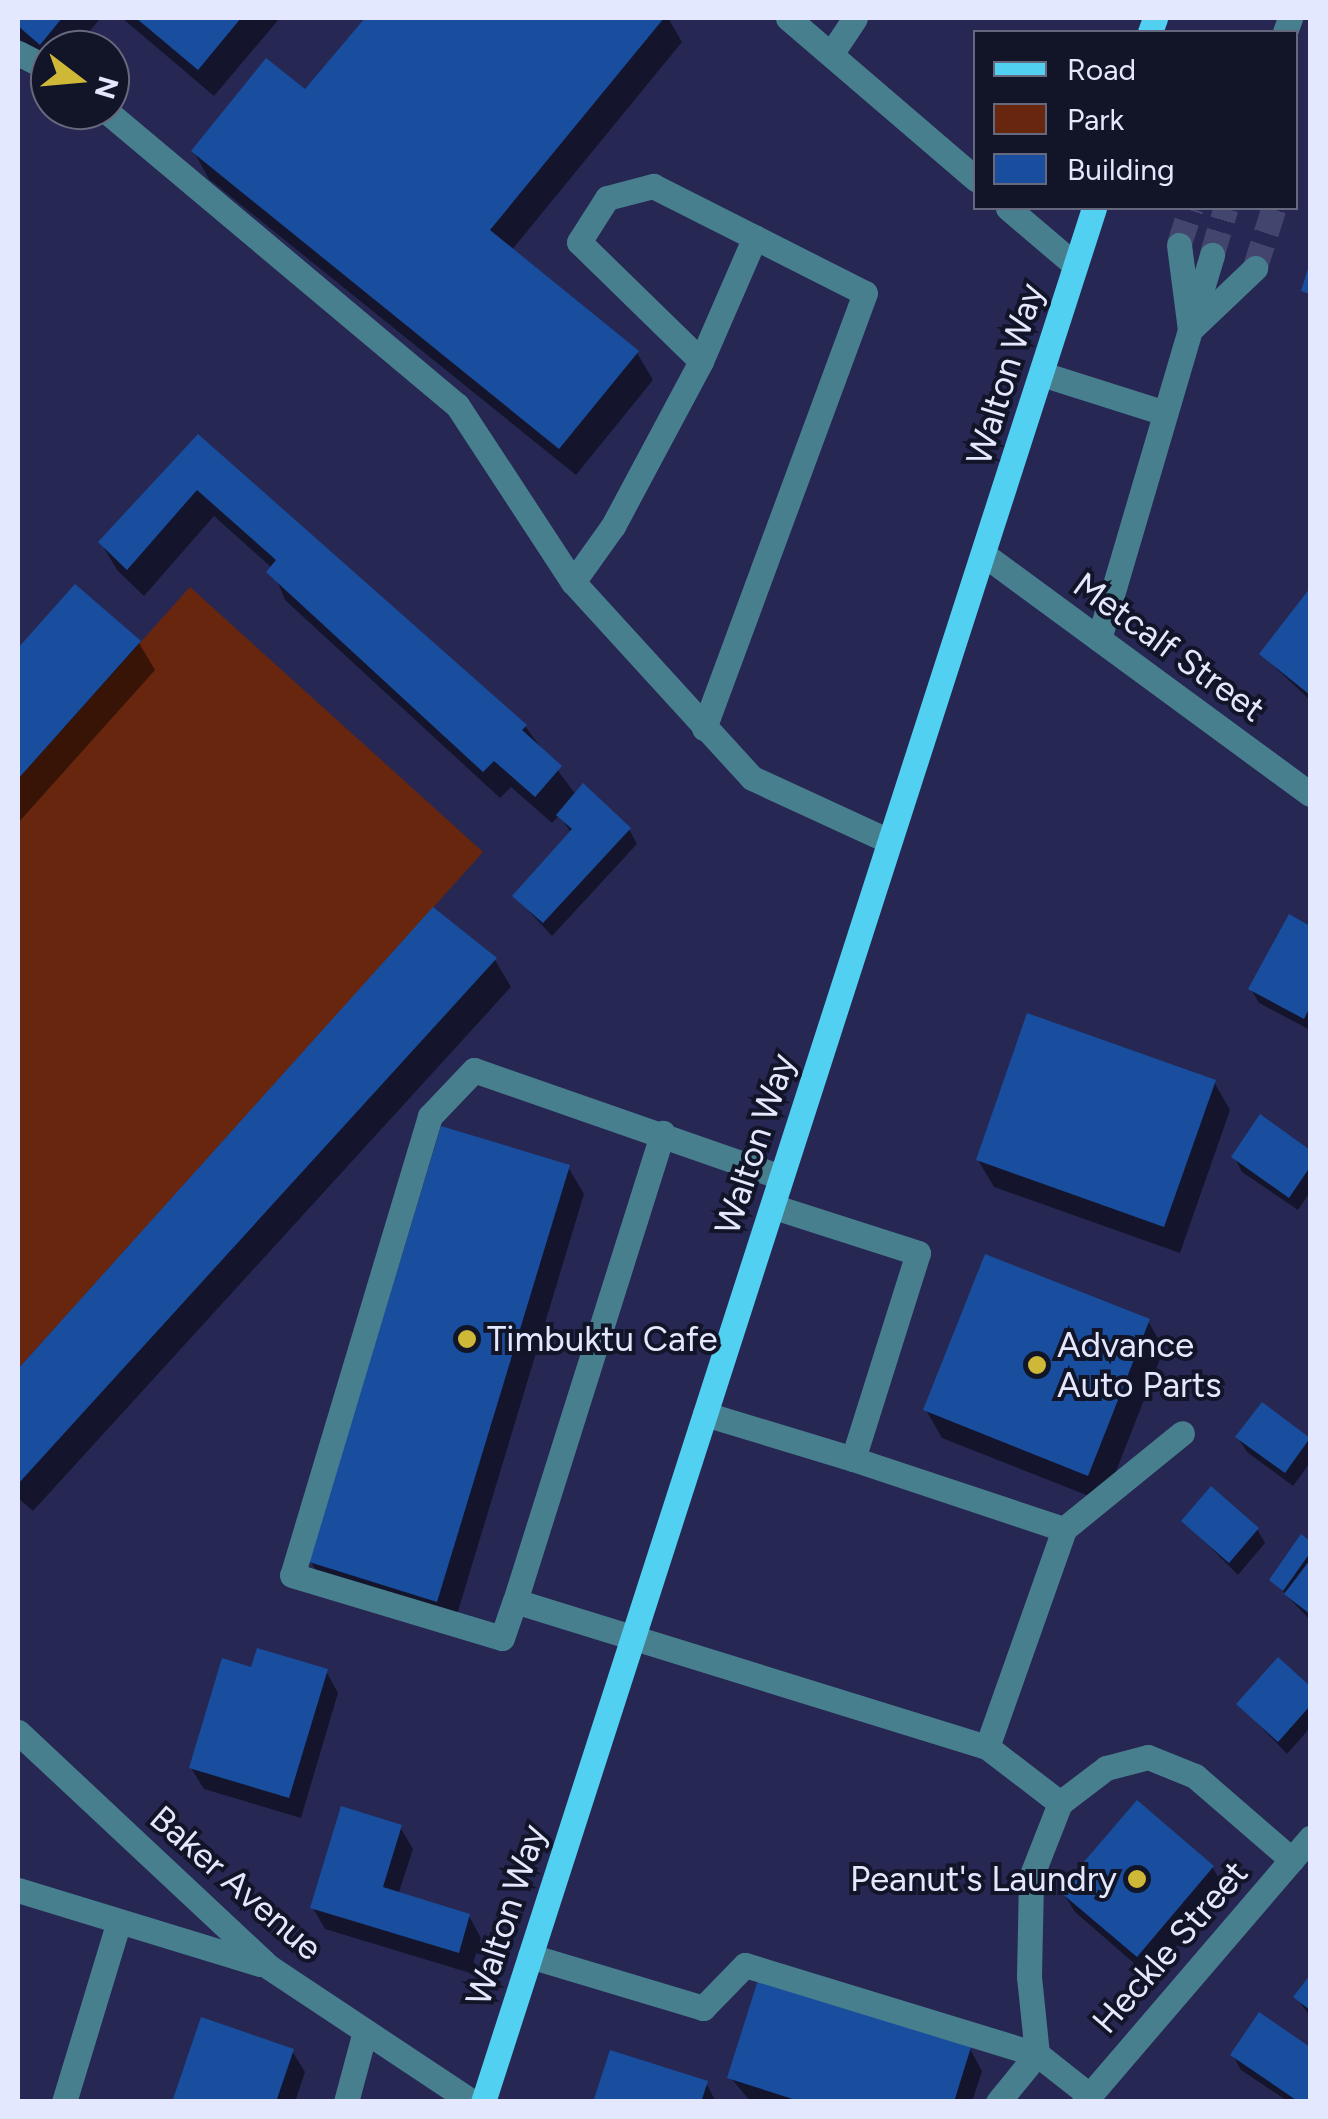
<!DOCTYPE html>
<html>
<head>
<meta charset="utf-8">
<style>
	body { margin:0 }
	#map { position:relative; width:1328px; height:2119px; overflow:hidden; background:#262853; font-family:Figtree,sans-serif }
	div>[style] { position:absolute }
	.green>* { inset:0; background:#69260e }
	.shadow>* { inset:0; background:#0007 }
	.building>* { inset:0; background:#184e9d }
	.minor-tunnel>* { height:25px; margin-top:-12.5px; transform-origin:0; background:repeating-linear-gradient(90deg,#42456d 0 25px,transparent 0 37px) }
	.minor>* { height:25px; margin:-12.5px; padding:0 12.5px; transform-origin:12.5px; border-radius:12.5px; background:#487f8f }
	.major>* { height:25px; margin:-12.5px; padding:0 12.5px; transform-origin:12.5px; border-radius:12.5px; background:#51d0f1 }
	.dots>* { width:28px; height:28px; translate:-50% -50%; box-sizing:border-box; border:5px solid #121427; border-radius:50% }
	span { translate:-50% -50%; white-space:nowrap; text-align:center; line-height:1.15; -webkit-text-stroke:8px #121427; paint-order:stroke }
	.street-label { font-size:35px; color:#e4e8fe }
	.poi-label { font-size:35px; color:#e4e8fe }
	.left { translate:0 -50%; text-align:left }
	.right { translate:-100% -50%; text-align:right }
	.frame { position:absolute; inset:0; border:20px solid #e4e8fe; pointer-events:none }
	.legend { position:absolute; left:973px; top:30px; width:325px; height:180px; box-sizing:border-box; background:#121427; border:2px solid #66697d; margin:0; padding:12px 18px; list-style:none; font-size:30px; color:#e4e8fe }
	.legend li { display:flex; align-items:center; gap:20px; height:50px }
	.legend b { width:50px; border:2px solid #66697d }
	.north { position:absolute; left:30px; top:30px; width:100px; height:100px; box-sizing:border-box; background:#121427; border:2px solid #66697d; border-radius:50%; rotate:106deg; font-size:28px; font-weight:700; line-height:40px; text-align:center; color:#e4e8fe }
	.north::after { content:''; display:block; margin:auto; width:35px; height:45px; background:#cfb837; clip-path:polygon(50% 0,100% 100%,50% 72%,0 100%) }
</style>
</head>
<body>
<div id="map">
	<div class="green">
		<div style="clip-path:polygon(190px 587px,483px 852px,18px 1369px,18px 779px)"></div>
	</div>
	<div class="shadow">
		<div style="clip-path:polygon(18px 18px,101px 18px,73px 50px,50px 50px,50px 65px,18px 38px)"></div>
		<div style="clip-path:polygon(122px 18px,280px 18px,214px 96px)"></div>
		<div style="clip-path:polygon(368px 18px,668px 18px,682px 42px,511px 251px,637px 353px,653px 380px,576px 475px,209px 179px,194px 152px,305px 92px)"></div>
		<div style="clip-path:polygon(198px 437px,525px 726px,576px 795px,629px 829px,637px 844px,552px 936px,515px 896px,572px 834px,559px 815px,552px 823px,511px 787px,500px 798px,285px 600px,272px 568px,214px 516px,144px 596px,117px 570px,101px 543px)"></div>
		<div style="clip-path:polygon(76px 587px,139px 643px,155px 670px,18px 823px,18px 651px)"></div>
		<div style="clip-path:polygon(1310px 592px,1310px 700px,1262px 655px)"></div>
		<div style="clip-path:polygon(434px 910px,495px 960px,511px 987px,33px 1511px,18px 1498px,18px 1373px)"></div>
		<div style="clip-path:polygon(1290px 918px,1310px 929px,1310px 1030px,1259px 1003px,1251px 989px)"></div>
		<div style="clip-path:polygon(1214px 1082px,1230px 1110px,1180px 1253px,994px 1187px,978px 1160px)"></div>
		<div style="clip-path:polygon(1261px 1118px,1310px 1153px,1310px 1192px,1298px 1210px,1242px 1172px,1234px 1157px)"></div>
		<div style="clip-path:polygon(568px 1167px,584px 1194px,453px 1628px,327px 1589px,311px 1562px)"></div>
		<div style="clip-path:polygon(1148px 1321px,1164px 1349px,1104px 1502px,942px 1438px,926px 1410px)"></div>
		<div style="clip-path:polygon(1238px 1438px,1308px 1440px,1310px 1463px,1293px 1486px,1247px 1452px)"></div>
		<div style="clip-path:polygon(1184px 1521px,1257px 1529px,1265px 1543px,1238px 1575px)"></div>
		<div style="clip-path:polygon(1302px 1538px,1310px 1544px,1310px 1620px,1272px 1580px)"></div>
		<div style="clip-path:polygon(1278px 1660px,1310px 1690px,1310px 1728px,1287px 1754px,1239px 1704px)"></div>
		<div style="clip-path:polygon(253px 1670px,326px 1671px,338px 1693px,301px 1818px,204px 1789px,191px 1768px)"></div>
		<div style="clip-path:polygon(1137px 1803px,1213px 1868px,1225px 1889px,1150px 1977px,1075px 1912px,1062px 1891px)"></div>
		<div style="clip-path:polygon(400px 1827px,413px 1849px,398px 1895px,469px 1916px,481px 1938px,470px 1973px,325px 1929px,313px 1908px)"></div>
		<div style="clip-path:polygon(1310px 1979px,1310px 2016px,1296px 1997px)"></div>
		<div style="clip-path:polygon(1260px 2015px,1310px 2050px,1310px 2102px,1289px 2102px,1241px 2070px,1233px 2055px)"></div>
		<div style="clip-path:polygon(970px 2049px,982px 2071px,972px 2102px,751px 2102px,730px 2077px)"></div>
		<div style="clip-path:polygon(292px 2051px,305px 2072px,295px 2102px,175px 2102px)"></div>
		<div style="clip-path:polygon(706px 2083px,716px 2102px,596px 2102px)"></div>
	</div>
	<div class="building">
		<div style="clip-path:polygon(18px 18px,62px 18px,40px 45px,18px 26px)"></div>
		<div style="clip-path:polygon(136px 18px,241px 18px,198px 70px)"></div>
		<div style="clip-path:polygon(365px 18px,664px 18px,490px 230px,639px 351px,559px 449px,191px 151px,266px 58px,305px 89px)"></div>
		<div style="clip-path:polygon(1310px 262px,1310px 294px,1301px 291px)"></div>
		<div style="clip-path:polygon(198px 434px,527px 725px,522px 730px,562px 766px,535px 797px,494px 761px,483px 772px,266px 572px,276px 560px,197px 490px,127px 570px,98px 542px)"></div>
		<div style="clip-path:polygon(75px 584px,141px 641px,18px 779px,18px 648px)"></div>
		<div style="clip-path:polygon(1310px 588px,1310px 695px,1259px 654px)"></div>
		<div style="clip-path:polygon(583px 783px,631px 828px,543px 923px,512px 896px,572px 829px,556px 815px)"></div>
		<div style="clip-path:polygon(433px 907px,497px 958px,18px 1484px,18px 1369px)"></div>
		<div style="clip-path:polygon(1289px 914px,1310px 926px,1310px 1007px,1304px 1019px,1248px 989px)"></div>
		<div style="clip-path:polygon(1027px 1013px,1216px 1080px,1164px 1227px,976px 1160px)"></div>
		<div style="clip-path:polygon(1260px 1114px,1310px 1150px,1310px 1167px,1289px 1198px,1231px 1157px)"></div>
		<div style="clip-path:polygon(441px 1126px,570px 1165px,437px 1602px,309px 1562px)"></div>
		<div style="clip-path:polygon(985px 1254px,1150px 1319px,1088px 1476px,923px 1410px)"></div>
		<div style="clip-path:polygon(1262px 1402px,1310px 1438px,1285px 1473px,1235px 1437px)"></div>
		<div style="clip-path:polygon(1211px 1486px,1259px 1528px,1229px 1563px,1181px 1521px)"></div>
		<div style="clip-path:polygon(1301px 1534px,1310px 1541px,1310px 1553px,1283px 1591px,1269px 1580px)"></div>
		<div style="clip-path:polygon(1310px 1560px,1310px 1614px,1284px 1594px)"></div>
		<div style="clip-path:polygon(257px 1648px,328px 1669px,289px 1798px,189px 1768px,222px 1658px,251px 1667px)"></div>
		<div style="clip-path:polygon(1278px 1657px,1310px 1686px,1310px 1706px,1278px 1742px,1236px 1704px)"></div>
		<div style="clip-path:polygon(1137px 1800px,1214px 1866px,1137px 1957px,1059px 1891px)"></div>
		<div style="clip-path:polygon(341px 1806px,402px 1825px,383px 1887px,470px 1914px,459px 1953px,310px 1908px)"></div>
		<div style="clip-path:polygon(1310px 1975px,1310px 2010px,1293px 1997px)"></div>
		<div style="clip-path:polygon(758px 1980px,971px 2047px,954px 2102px,802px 2102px,727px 2078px)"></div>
		<div style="clip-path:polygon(1259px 2012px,1310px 2047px,1310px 2102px,1299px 2102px,1230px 2055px)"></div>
		<div style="clip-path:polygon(201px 2017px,294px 2049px,276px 2102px,172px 2102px)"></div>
		<div style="clip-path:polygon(610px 2050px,708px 2081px,701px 2102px,593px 2102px)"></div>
	</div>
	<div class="minor-tunnel">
		<div style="left:1179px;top:245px;width:39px;rotate:-72deg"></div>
		<div style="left:1212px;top:255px;width:49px;rotate:-73.4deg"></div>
		<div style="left:1255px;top:268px;width:63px;rotate:-72.4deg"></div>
	</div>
	<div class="minor">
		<div style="left:788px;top:18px;width:248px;rotate:40.6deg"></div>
		<div style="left:1285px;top:32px;width:15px;rotate:-70deg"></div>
		<div style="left:18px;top:53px;width:36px;rotate:27deg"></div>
		<div style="left:831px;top:54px;width:43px;rotate:-56.3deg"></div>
		<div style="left:105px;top:110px;width:459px;rotate:40deg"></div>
		<div style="left:457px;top:405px;width:212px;rotate:56.8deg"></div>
		<div style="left:573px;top:582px;width:265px;rotate:47.6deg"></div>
		<div style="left:752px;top:778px;width:151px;rotate:24.7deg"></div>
		<div style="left:1008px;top:208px;width:88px;rotate:40.4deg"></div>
		<div style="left:1179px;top:245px;width:86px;rotate:82.6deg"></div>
		<div style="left:1193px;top:318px;width:66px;rotate:-73.2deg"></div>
		<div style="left:701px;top:361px;width:135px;rotate:-66.5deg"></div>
		<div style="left:1042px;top:374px;width:129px;rotate:17.6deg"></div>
		<div style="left:986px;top:556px;width:402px;rotate:36.3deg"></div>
		<div style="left:573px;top:582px;width:69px;rotate:-54.5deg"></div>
		<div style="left:613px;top:526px;width:187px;rotate:-61.9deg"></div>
		<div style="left:701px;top:361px;width:170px;rotate:-135.7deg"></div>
		<div style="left:579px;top:242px;width:52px;rotate:-57.5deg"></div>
		<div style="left:607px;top:198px;width:48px;rotate:-14.6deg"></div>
		<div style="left:653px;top:186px;width:237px;rotate:26.8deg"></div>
		<div style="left:865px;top:293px;width:464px;rotate:110.3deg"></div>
		<div style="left:1099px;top:639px;width:322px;rotate:-73.6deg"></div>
		<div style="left:1190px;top:330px;width:90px;rotate:-43.6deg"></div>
		<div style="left:781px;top:1177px;width:325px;rotate:-160.8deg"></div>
		<div style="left:474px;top:1070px;width:64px;rotate:133.7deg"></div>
		<div style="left:430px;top:1116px;width:479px;rotate:106.7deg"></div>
		<div style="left:292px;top:1575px;width:219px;rotate:16.7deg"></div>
		<div style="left:502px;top:1638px;width:39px;rotate:-71deg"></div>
		<div style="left:515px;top:1601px;width:494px;rotate:17.2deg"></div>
		<div style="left:987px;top:1747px;width:92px;rotate:37.5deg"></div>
		<div style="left:705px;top:1414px;width:155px;rotate:16.9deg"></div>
		<div style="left:853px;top:1459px;width:216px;rotate:-72.5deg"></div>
		<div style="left:918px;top:1253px;width:153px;rotate:-162.2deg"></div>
		<div style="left:853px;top:1459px;width:222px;rotate:18.4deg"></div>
		<div style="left:515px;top:1601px;width:491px;rotate:-72.5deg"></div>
		<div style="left:18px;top:1732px;width:344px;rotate:43.1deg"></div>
		<div style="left:269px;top:1967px;width:244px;rotate:33.6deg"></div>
		<div style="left:987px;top:1747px;width:231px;rotate:-70.5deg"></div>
		<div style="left:1064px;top:1529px;width:152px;rotate:-39.1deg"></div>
		<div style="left:18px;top:1890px;width:253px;rotate:17deg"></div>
		<div style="left:530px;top:1956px;width:181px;rotate:16.7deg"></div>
		<div style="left:703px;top:2008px;width:60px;rotate:-45.7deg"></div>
		<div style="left:745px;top:1965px;width:305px;rotate:17deg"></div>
		<div style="left:1037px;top:2054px;width:62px;rotate:129.1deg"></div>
		<div style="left:1089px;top:2095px;width:66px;rotate:-141.7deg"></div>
		<div style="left:1037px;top:2054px;width:78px;rotate:-95.9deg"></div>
		<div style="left:1029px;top:1976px;width:99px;rotate:-88.8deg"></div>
		<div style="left:1031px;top:1877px;width:79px;rotate:-68.6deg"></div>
		<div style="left:1060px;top:1803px;width:58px;rotate:-37.3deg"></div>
		<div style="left:1106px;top:1768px;width:43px;rotate:-14.7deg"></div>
		<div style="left:1148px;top:1757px;width:51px;rotate:22deg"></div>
		<div style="left:1195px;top:1776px;width:128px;rotate:40.9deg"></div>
		<div style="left:64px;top:2102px;width:189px;rotate:-73.1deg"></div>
		<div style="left:346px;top:2102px;width:73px;rotate:-75deg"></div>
		<div style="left:1084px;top:2102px;width:348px;rotate:-49.4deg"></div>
	</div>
	<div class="major">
		<div style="left:1150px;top:32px;width:15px;rotate:-70deg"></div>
		<div style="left:483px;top:2102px;width:1990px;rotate:-72.12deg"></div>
	</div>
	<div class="dots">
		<div style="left:467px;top:1339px;background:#cfb837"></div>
		<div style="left:1037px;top:1365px;background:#cfb837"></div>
		<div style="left:1137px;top:1879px;background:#cfb837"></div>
	</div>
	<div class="street-label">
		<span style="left:1005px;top:374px;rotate:-73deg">Walton Way</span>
		<span style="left:1169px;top:647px;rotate:36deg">Metcalf Street</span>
		<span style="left:755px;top:1144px;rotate:-72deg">Walton Way</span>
		<span style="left:236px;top:1883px;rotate:41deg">Baker Avenue</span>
		<span style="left:506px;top:1915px;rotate:-72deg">Walton Way</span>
		<span style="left:1170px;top:1947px;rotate:-49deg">Heckle Street</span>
	</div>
	<div class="poi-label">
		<span class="left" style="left:487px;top:1339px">Timbuktu Cafe</span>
		<span class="left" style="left:1057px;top:1365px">Advance<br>Auto Parts</span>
		<span class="right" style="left:1117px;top:1879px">Peanut's Laundry</span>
	</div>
	<div class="frame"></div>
	<ul class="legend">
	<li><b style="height:12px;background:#51d0f1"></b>Road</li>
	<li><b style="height:28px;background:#69260e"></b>Park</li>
	<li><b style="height:28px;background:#184e9d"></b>Building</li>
	</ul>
	<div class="north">N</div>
</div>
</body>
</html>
